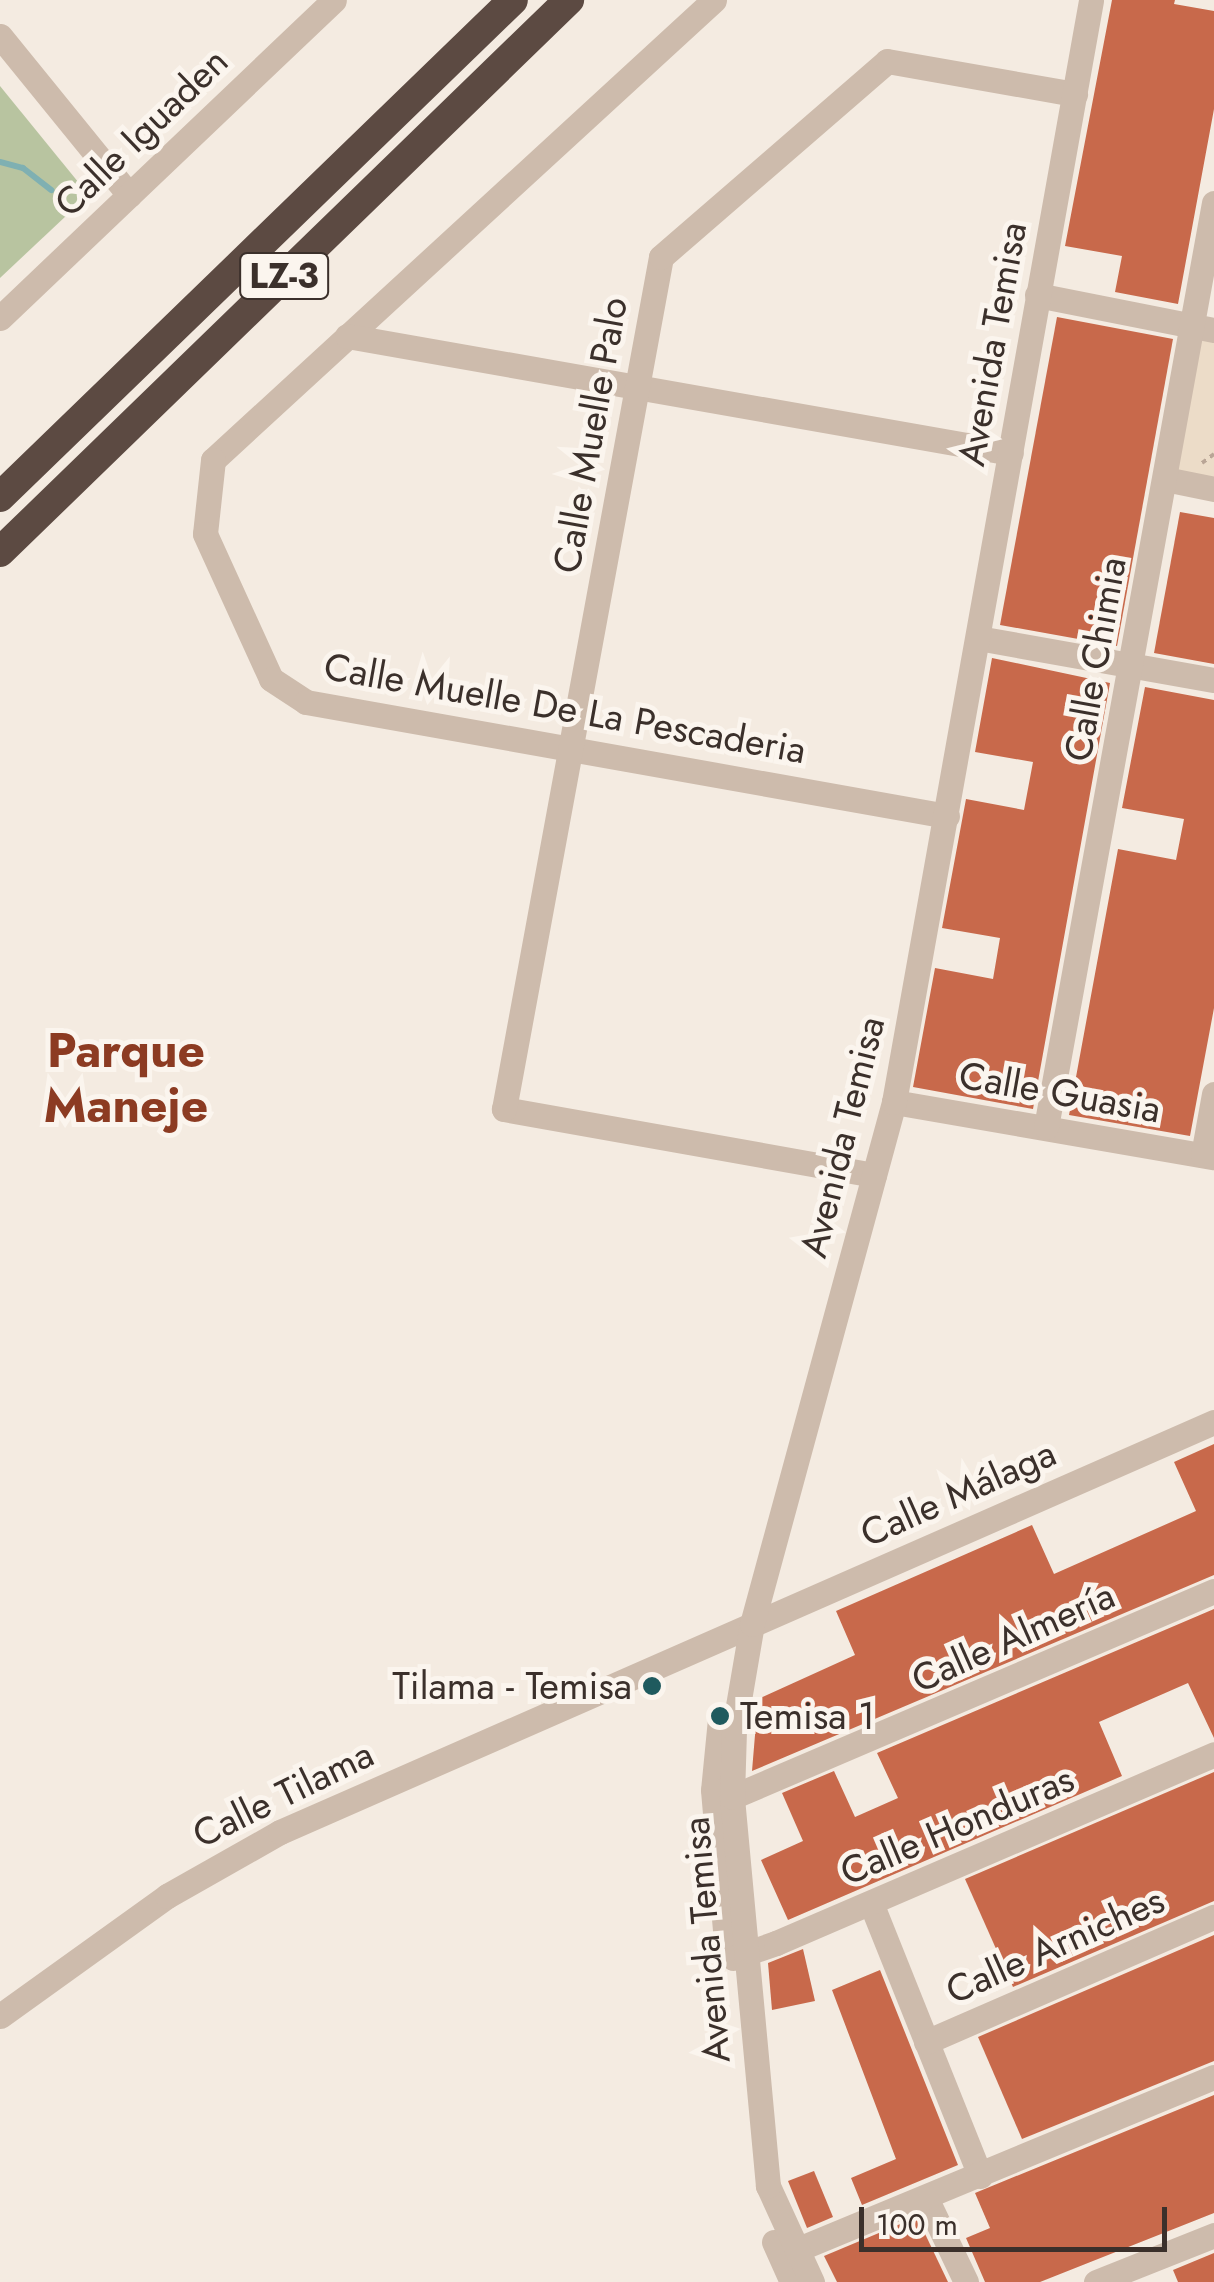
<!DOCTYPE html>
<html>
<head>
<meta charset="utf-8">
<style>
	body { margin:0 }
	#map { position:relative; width:1214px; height:2282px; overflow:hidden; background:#f4ebe1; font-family:Jost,sans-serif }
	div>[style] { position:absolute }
	.green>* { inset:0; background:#b8c4a0 }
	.plaza>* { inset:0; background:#ecdcc8 }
	.stream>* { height:6px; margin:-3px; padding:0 3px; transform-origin:3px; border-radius:3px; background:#7fb0b2 }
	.building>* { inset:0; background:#c8694b }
	.path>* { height:4px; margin-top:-2px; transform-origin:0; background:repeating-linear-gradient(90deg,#b9a596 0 5px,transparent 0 10px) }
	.minor>* { height:25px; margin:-12.5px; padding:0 12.5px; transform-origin:12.5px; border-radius:12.5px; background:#cdbbac }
	.highway>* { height:30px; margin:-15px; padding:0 15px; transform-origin:15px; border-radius:15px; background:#5c4a42 }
	.dots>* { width:28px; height:28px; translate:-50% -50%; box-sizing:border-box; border:5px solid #fbf5ee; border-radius:50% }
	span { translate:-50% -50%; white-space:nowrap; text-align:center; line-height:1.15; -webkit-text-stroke:10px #fbf5ee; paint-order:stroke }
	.shield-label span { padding:2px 8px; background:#fbf5ee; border:2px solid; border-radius:8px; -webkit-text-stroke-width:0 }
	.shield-label { font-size:35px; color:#3b302b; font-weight:700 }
	.street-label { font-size:38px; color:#3b302b }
	.poi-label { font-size:38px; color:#3b302b }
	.right { translate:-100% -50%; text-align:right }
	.left { translate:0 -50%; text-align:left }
	.district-label { font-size:48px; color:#8c3b22; font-weight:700 }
	.scale { position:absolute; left:859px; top:2207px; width:308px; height:45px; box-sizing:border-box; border:5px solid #3b302b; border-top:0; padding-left:12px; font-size:30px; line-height:35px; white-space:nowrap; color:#3b302b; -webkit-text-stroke:8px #fbf5ee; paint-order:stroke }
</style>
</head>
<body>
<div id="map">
	<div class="green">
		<div style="clip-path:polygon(0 86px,83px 188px,84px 199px,0 278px)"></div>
	</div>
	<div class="plaza">
		<div style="clip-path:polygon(1195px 330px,1214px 334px,1214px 486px,1169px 477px)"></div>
	</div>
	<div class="stream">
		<div style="left:0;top:162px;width:24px;rotate:15deg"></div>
		<div style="left:23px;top:168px;width:36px;rotate:38deg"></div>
	</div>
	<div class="building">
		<div style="clip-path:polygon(1112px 0,1175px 0,1174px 4px,1214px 11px,1214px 109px,1178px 304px,1115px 292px,1122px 256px,1065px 246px)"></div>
		<div style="clip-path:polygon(1057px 317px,1173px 339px,1117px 646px,1000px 625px)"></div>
		<div style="clip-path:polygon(1180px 512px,1214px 518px,1214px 664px,1154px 653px)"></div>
		<div style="clip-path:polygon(992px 658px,1110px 683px,1033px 1109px,913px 1087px,935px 968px,993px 979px,1000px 938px,942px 928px,966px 799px,1024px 810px,1033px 762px,975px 752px)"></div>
		<div style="clip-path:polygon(1145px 687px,1214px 700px,1214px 1008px,1190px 1136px,1069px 1115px,1118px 849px,1176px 860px,1184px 819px,1122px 808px)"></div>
		<div style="clip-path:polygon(1214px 1444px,1214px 1575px,752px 1771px,758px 1699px,855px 1655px,836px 1611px,1032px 1525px,1054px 1574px,1196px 1511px,1174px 1462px)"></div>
		<div style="clip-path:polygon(1214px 1609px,1214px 1738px,1188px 1683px,1099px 1722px,1122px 1776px,788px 1920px,761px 1860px,803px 1841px,782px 1793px,834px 1771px,855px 1817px,898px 1798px,877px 1753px)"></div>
		<div style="clip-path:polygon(1214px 1772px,1214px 1901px,1013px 1987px,965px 1879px)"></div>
		<div style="clip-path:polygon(1214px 1935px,1214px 2061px,1022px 2139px,978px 2037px)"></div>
		<div style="clip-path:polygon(803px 1949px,815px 2001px,772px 2010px,768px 1963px)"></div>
		<div style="clip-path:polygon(880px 1970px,958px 2165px,862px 2205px,851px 2178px,896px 2159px,832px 1990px)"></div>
		<div style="clip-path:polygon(1214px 2095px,1214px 2213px,1040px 2282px,985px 2282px,966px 2238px,990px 2228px,975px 2193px)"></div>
		<div style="clip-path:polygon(814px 2171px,833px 2217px,807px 2228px,788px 2181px)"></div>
		<div style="clip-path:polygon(917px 2217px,948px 2282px,837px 2282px,824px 2256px)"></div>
		<div style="clip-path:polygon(1214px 2253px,1214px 2282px,1178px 2282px,1173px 2270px)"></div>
	</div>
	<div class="path">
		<div style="left:1202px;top:463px;width:15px;rotate:-37deg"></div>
	</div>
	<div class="minor">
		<div style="left:714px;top:0;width:680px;rotate:137.44deg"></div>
		<div style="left:213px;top:460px;width:74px;rotate:96.2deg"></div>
		<div style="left:205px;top:534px;width:159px;rotate:65.5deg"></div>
		<div style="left:271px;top:679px;width:42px;rotate:33.3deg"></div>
		<div style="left:306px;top:702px;width:651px;rotate:10.08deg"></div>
		<div style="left:0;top:36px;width:205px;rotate:50.9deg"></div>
		<div style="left:1037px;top:295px;width:180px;rotate:11.2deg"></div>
		<div style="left:0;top:318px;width:461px;rotate:-43.6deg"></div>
		<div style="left:347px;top:336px;width:674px;rotate:9.99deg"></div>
		<div style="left:1165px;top:479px;width:50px;rotate:11.5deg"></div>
		<div style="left:978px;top:638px;width:240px;rotate:10.1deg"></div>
		<div style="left:894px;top:1102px;width:325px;rotate:9.8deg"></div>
		<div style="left:1046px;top:1127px;width:939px;rotate:-79.7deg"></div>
		<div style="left:1203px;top:1155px;width:62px;rotate:-79.8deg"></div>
		<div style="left:874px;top:1175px;width:376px;rotate:-169.9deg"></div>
		<div style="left:504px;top:1109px;width:866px;rotate:-79.56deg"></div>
		<div style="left:661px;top:257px;width:299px;rotate:-40.9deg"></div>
		<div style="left:887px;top:61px;width:191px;rotate:10deg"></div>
		<div style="left:720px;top:1719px;width:71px;rotate:95.6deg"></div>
		<div style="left:713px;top:1790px;width:163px;rotate:85.1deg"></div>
		<div style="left:732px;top:1797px;width:524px;rotate:-23.14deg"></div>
		<div style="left:871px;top:1903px;width:294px;rotate:68.2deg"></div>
		<div style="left:733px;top:1958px;width:46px;rotate:-19.2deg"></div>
		<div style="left:776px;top:1943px;width:477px;rotate:-23.3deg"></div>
		<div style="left:0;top:2016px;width:206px;rotate:-35.7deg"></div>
		<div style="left:167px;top:1896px;width:130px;rotate:-29.5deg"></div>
		<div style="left:280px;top:1832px;width:1020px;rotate:-23.7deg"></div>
		<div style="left:926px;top:2042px;width:314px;rotate:-23.5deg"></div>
		<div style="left:926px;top:2198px;width:93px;rotate:64.5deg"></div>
		<div style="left:774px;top:2242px;width:44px;rotate:65.8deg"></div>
		<div style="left:796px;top:2250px;width:452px;rotate:-22.5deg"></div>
		<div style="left:812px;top:2282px;width:106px;rotate:-114.6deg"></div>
		<div style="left:768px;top:2186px;width:391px;rotate:-95.3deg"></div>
		<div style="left:732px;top:1797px;width:68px;rotate:-88.3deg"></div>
		<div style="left:734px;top:1729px;width:107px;rotate:-80.3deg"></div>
		<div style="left:752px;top:1624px;width:541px;rotate:-74.78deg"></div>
		<div style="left:894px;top:1102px;width:1119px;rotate:-79.86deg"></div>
		<div style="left:1096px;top:2282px;width:127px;rotate:-21.7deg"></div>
	</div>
	<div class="highway">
		<div style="left:0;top:497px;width:714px;rotate:-44.09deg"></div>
		<div style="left:0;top:552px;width:793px;rotate:-44.13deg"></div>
	</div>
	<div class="dots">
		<div style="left:652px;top:1686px;background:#1f5a5e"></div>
		<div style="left:720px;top:1716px;background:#1f5a5e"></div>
	</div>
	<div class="shield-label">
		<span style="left:284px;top:276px">LZ-3</span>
	</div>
	<div class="street-label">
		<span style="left:141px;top:132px;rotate:-44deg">Calle Iguaden</span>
		<span style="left:992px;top:344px;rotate:-80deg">Avenida Temisa</span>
		<span style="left:590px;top:435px;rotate:-80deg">Calle Muelle Palo</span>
		<span style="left:1095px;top:659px;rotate:-80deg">Calle Chimia</span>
		<span style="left:565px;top:708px;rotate:10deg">Calle Muelle De La Pescaderia</span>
		<span style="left:1060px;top:1092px;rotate:10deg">Calle Guasia</span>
		<span style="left:842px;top:1137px;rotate:-76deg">Avenida Temisa</span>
		<span style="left:958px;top:1493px;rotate:-24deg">Calle Málaga</span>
		<span style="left:1013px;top:1637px;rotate:-24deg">Calle Almería</span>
		<span style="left:283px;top:1794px;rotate:-26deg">Calle Tilama</span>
		<span style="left:957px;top:1825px;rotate:-23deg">Calle Honduras</span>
		<span style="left:706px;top:1940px;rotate:-95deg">Avenida Temisa</span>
		<span style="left:1055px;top:1945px;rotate:-24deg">Calle Arniches</span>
	</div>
	<div class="poi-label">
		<span class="right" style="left:632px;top:1686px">Tilama - Temisa</span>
		<span class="left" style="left:740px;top:1716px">Temisa 1</span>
	</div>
	<div class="district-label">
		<span style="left:126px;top:1078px">Parque<br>Maneje</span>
	</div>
	<div class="scale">100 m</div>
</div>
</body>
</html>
